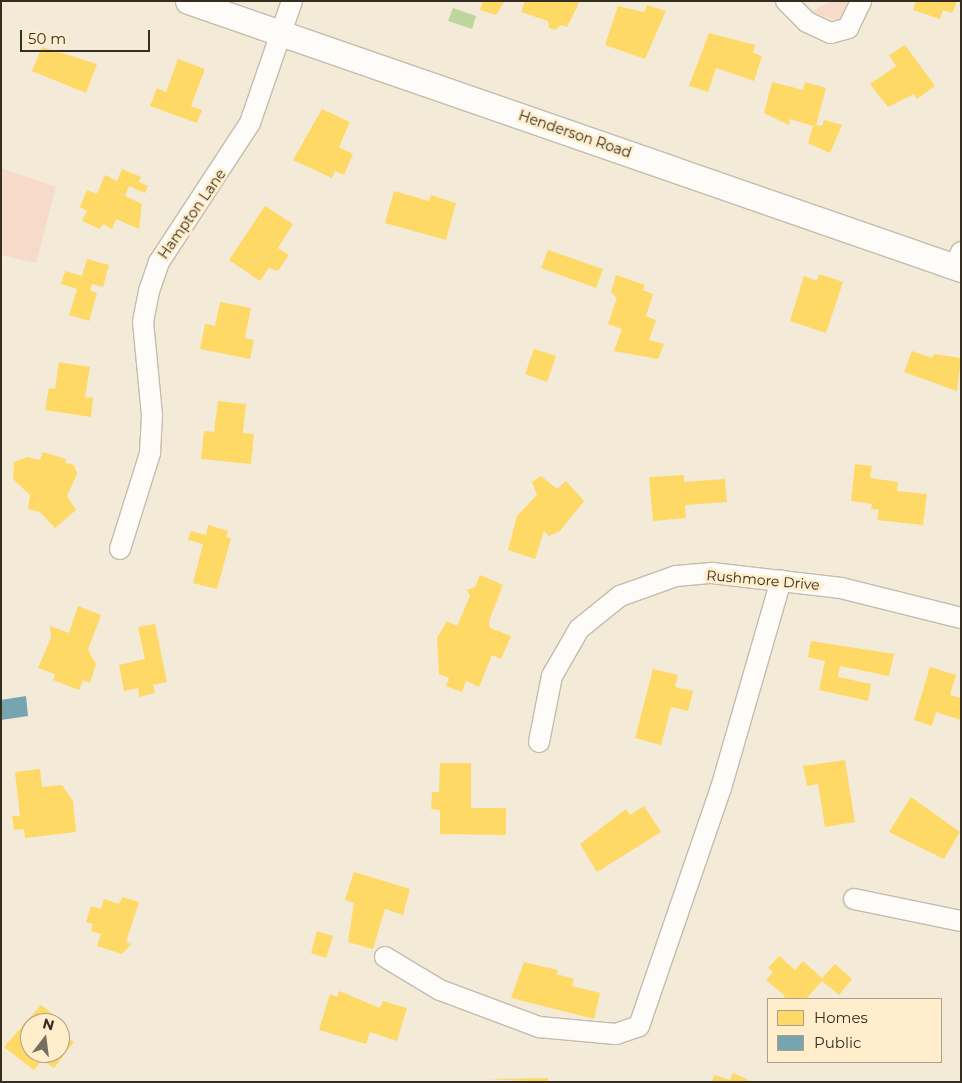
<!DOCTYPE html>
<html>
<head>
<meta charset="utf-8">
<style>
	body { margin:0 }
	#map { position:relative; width:962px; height:1083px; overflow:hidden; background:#f3ead7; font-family:Montserrat,sans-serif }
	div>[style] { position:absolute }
	.green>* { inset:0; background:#f7daca }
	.water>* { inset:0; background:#bfd59e }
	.homes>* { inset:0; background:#ffd966 }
	.public>* { inset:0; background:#76a5af }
	.roads { filter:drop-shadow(1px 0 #c3bcad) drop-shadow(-1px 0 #c3bcad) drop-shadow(0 1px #c3bcad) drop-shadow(0 -1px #c3bcad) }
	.minor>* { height:20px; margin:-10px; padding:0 10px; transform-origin:10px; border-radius:10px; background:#fdfcf9 }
	.major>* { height:25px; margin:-12.5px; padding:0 12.5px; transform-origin:12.5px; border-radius:12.5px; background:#fdfcf9 }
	span { translate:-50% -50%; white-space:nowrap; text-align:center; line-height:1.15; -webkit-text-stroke:5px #ffedcb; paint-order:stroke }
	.street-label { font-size:14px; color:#342d20 }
	.frame { position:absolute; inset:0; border:2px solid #342d20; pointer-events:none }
	.legend { position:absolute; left:767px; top:998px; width:175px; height:65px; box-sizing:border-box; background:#ffedcb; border:1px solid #aea087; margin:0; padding:6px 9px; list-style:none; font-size:15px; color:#342d20 }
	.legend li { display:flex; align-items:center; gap:10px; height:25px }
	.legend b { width:25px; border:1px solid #aea087 }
	.north { position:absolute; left:20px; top:1013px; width:50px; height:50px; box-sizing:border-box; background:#ffedcb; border:1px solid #aea087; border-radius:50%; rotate:15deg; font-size:14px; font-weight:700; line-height:20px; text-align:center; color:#342d20 }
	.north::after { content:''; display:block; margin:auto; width:18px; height:22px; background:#776f60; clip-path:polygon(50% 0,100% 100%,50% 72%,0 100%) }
	.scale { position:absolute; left:20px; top:30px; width:130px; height:22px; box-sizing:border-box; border:2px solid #342d20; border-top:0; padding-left:6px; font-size:15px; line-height:18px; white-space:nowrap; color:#342d20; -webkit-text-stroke:4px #ffedcb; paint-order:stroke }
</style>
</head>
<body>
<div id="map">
	<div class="green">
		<div style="clip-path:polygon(831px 1px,848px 1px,839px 21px,811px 12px)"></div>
		<div style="clip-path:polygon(1px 168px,56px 187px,36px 263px,1px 255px)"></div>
	</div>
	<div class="water">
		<div style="clip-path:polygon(453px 8px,476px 16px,472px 29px,448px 21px)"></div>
	</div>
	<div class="homes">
		<div style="clip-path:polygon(483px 1px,505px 1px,496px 15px,480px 10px)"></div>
		<div style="clip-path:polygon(525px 1px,580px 1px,567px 27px,561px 25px,555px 30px,549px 28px,548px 21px,521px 12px)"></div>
		<div style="clip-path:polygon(916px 1px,956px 1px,956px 5px,952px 13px,943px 10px,940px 19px,913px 10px)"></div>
		<div style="clip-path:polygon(647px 5px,666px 11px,645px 59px,605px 45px,618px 6px,644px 12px)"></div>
		<div style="clip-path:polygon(709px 33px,755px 45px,753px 53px,762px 56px,754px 81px,716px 68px,708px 92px,689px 86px)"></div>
		<div style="clip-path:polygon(905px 45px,935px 86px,917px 99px,914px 94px,888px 107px,870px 84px,896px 66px,889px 55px)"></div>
		<div style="clip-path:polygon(42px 47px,97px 64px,86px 93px,32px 71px)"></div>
		<div style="clip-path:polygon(178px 59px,205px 69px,191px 106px,202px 110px,197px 123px,150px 106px,157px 88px,166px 92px)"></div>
		<div style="clip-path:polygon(772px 82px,803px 90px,805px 82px,826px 88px,816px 125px,822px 126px,824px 120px,842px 125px,830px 153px,808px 143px,813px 126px,790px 119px,789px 125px,764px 113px)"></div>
		<div style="clip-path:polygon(322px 109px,350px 122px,339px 147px,353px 154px,344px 175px,335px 171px,332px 178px,293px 160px)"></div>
		<div style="clip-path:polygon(122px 169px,141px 177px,139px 182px,148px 186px,145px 193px,129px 186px,125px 196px,142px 204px,139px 229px,116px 219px,112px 229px,103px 224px,100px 229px,82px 221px,87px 211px,80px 207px,87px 190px,97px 194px,105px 175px,117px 181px)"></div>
		<div style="clip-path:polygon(394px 191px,429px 201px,431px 195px,456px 203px,446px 240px,385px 223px)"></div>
		<div style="clip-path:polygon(265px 206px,293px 224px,278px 248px,289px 255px,278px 271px,269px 268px,260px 281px,229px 260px)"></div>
		<div style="clip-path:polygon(548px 250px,603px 269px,596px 288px,541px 268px)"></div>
		<div style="clip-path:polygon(87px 259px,109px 265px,103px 287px,92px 284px,90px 290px,97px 293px,89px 321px,69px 315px,77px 289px,61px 284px,65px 271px,82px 276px)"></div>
		<div style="clip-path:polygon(819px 274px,843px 282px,826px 333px,790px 321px,804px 276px,817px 281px)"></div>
		<div style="clip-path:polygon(616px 275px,645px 285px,643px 290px,653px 294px,646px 316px,656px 320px,649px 340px,664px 344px,658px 359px,614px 351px,622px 329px,608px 324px,617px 298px,611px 292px)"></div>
		<div style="clip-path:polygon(220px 302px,251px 308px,245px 338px,254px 340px,250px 359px,200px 349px,205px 324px,215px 326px)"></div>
		<div style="clip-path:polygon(534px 349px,556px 356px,547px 382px,525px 374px)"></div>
		<div style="clip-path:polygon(912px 351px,932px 358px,934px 354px,961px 358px,957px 391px,904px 372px)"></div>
		<div style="clip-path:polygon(59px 362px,90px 367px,85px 397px,93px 398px,91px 417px,45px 410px,49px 388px,55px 389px)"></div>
		<div style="clip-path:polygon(218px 401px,246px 404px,243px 433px,254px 434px,251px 464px,201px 459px,204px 431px,214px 432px)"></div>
		<div style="clip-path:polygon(43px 452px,66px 459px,65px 463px,74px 465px,77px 474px,67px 496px,76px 510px,55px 528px,40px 512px,28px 509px,30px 495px,13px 479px,14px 462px,27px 457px,40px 460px)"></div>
		<div style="clip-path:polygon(855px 464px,872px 466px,870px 478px,898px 482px,897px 491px,927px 494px,923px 525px,877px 520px,879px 510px,871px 509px,872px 504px,851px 501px)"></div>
		<div style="clip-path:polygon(684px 475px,684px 482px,725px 479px,727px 502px,685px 505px,686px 518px,653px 521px,649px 477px)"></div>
		<div style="clip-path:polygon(541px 476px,557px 489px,566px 481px,584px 501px,560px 531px,549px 536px,544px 531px,535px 559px,508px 550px,517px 516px,537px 495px,532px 482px)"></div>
		<div style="clip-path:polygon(208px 525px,228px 531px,226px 537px,231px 538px,217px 589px,193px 583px,203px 544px,188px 540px,191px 531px,206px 535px)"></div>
		<div style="clip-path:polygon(480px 575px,503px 585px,489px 621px,490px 628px,511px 636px,501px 659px,492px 655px,479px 687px,466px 681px,462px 692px,446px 686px,449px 678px,439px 674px,437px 638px,447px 621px,457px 626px,470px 596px,467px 590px,475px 587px)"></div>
		<div style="clip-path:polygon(78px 606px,101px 615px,88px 650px,96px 664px,90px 683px,83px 680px,79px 690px,53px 680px,55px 674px,38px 668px,51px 638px,50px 626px,69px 633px)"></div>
		<div style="clip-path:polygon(155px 624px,167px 682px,153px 685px,155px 693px,139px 697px,138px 688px,124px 691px,119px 665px,145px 659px,138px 627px)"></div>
		<div style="clip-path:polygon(811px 641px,894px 654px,889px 676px,840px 666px,838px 677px,871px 684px,868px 701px,819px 690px,825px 661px,808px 657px)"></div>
		<div style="clip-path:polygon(930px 667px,956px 675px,950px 695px,961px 698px,961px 720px,936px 712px,932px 726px,914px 720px)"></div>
		<div style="clip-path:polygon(653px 669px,678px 675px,675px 687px,693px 691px,688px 711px,671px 707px,661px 745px,635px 738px)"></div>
		<div style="clip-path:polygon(845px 760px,855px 822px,825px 827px,818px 784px,807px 786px,803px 766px)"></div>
		<div style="clip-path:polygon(440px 763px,471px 763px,471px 808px,506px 808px,506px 835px,440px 834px,440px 810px,431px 809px,432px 792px,439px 792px)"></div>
		<div style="clip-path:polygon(40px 769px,42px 787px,62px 785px,73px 801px,76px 832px,25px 838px,24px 829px,14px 830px,12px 816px,20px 816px,15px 772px)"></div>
		<div style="clip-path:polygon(911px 797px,960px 832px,944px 859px,889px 832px)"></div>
		<div style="clip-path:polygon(644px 806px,661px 832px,597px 872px,580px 844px,626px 809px,630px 815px)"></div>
		<div style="clip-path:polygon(354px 872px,410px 889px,403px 915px,385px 909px,373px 949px,348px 942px,354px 903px,345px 900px)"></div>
		<div style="clip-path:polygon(122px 897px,139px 902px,126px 942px,131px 944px,122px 954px,97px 946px,101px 934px,91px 931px,93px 924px,86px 922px,91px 906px,101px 909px,104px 899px,119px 904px)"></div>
		<div style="clip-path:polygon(317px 931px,333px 936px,326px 958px,311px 953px)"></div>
		<div style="clip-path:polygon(779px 956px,795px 970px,803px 961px,822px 978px,835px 964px,852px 979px,839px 995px,822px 981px,806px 999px,783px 999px,785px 996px,766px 980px,773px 972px,768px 968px)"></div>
		<div style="clip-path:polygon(524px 962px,558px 970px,556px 974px,574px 979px,572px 986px,600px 993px,594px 1019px,511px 998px)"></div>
		<div style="clip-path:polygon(339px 991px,380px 1008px,383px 1001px,407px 1008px,397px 1041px,370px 1032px,366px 1044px,319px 1030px,330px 994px,337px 997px)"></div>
		<div style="clip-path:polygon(evenodd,41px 1005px,67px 1025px,61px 1032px,74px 1042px,54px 1068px,42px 1060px,34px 1070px,4px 1047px,41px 1005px,30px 1023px,60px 1023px,60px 1053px,30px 1053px,30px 1023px)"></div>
		<div style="clip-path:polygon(733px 1073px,753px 1082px,712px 1082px,714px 1075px,730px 1080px)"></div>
		<div style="clip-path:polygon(548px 1078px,548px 1082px,487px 1079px)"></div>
	</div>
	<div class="public">
		<div style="clip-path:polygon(26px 696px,28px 716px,1px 720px,1px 700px)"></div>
	</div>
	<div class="roads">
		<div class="minor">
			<div style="left:786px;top:1px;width:30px;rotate:45deg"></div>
			<div style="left:807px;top:22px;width:26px;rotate:25deg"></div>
			<div style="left:831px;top:33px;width:18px;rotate:-16deg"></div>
			<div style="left:848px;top:28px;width:30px;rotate:-64deg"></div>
			<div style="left:955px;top:267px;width:16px;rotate:-68deg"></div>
			<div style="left:120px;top:549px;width:101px;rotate:-72.6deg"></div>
			<div style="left:150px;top:453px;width:38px;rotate:-87deg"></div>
			<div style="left:152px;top:415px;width:93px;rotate:-95.5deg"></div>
			<div style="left:143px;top:322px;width:32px;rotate:-79deg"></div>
			<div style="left:149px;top:291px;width:31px;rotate:-71deg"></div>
			<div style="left:159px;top:262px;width:166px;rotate:-56.8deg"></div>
			<div style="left:250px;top:123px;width:129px;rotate:-71deg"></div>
			<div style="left:539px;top:742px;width:67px;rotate:-78.9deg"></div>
			<div style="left:552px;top:676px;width:54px;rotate:-60.1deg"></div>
			<div style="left:579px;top:629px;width:53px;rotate:-38.8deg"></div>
			<div style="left:620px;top:596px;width:59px;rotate:-19.7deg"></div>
			<div style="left:676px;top:576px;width:36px;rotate:-5deg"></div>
			<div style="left:712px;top:573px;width:130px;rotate:6.6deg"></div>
			<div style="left:841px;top:588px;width:124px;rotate:14deg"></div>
			<div style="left:854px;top:899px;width:109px;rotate:11.6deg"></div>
			<div style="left:385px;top:957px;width:64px;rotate:31deg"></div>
			<div style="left:440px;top:990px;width:106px;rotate:20.5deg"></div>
			<div style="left:539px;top:1027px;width:77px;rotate:5.2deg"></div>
			<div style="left:616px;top:1034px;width:24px;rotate:-19deg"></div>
			<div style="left:639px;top:1026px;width:252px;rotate:-71deg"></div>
			<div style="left:721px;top:788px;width:216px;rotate:-73.9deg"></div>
		</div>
		<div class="major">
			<div style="left:188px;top:1px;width:818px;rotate:19.12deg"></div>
		</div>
	</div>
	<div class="street-label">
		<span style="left:575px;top:134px;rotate:19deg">Henderson Road</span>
		<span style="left:192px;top:214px;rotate:-55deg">Hampton Lane</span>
		<span style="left:763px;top:580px;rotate:5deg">Rushmore Drive</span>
	</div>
	<div class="frame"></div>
	<ul class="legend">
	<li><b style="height:14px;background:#ffd966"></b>Homes</li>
	<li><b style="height:14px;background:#76a5af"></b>Public</li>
	</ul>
	<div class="north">N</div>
	<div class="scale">50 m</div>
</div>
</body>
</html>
